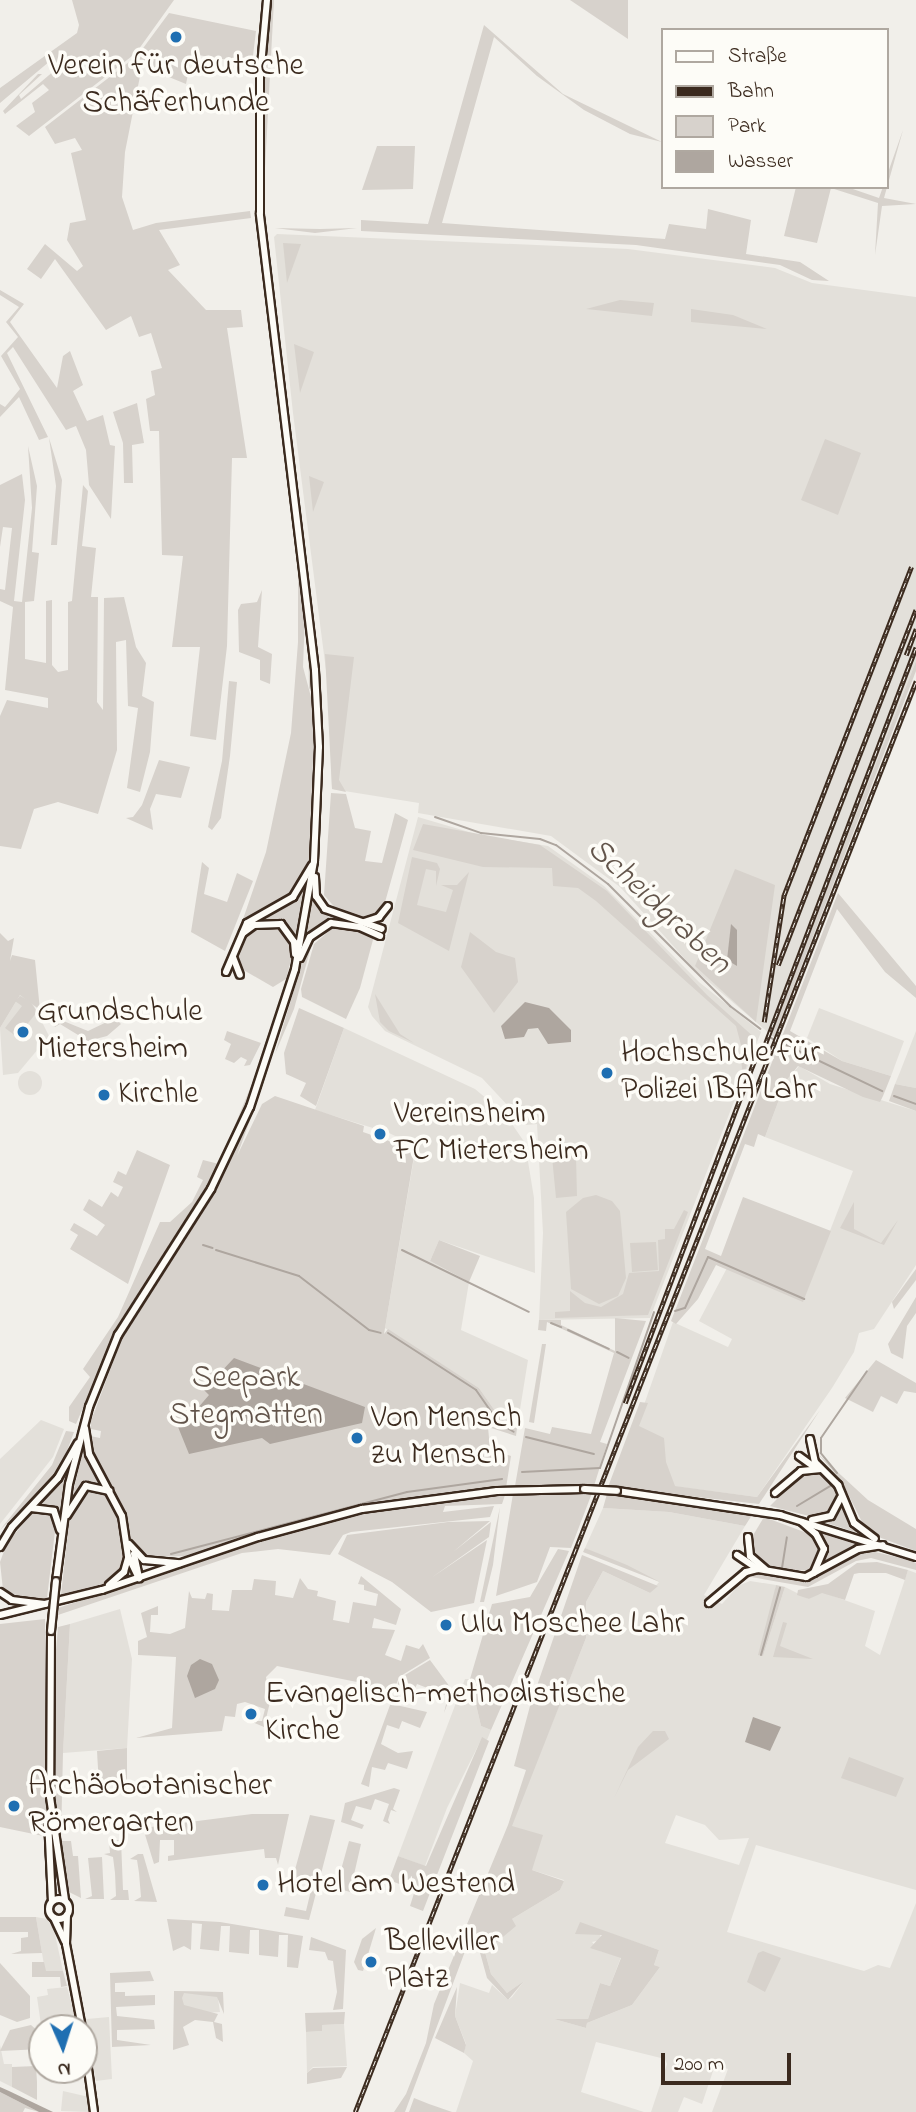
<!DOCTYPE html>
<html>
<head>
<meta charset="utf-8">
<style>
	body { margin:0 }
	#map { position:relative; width:916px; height:2112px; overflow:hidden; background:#f1efea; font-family:"Indie Flower",sans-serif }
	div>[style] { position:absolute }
	.built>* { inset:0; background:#e3e0da }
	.round { border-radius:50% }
	.green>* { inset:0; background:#d7d2cc }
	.water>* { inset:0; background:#aea69f }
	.stream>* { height:2px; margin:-1px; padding:0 1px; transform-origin:1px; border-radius:1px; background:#aea69f }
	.roads { filter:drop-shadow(2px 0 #3b2a1e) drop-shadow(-2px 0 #3b2a1e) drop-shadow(0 2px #3b2a1e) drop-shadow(0 -2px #3b2a1e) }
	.major>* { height:6px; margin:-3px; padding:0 3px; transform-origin:3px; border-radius:3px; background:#fdfcf7 }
	.major>.ring { margin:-3px; padding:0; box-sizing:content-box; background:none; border:6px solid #fdfcf7; border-radius:50% }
	.rail>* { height:4.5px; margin-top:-2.25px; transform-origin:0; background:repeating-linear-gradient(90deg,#fdfcf7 0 5px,#3b2a1e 0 10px); box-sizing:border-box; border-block:2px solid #3b2a1e }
	.bridges { filter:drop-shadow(2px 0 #3b2a1e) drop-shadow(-2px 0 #3b2a1e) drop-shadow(0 2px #3b2a1e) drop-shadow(0 -2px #3b2a1e) }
	.major-bridge>* { height:6px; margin:-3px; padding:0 3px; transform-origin:3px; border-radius:3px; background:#fdfcf7 }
	.dots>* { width:19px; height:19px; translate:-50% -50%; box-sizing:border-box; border:4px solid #fdfcf7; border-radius:50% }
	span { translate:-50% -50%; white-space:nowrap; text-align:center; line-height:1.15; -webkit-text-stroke:7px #fdfcf7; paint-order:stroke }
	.poi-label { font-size:32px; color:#3b2a1e }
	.left { translate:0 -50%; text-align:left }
	.park-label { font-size:32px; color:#62544a }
	.water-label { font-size:33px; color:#63554b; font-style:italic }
	.legend { position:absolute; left:661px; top:28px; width:228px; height:161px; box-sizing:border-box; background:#fdfcf7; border:2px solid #afa8a0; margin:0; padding:9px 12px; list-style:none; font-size:21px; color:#3b2a1e }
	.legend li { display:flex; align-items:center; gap:14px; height:35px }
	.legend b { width:35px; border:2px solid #afa8a0 }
	.north { position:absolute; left:28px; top:2014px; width:70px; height:70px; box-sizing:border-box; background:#fdfcf7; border:2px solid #afa8a0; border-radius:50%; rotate:177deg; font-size:19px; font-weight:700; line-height:28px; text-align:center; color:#3b2a1e }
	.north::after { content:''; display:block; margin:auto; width:24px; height:32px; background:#1f6fb2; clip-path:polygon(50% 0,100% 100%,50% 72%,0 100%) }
	.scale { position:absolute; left:661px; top:2053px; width:130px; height:32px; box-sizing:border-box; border:4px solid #3b2a1e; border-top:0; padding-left:9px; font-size:21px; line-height:24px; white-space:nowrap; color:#3b2a1e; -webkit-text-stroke:5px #fdfcf7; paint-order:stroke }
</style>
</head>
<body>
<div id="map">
	<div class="built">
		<div style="clip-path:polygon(277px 234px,628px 249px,775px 268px,812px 283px,916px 297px,916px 661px,770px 1034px,695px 970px,620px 887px,551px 836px,418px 813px,419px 803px,332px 789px,328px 686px,293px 413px,274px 237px)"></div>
		<div style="clip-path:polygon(418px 817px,479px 835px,548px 846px,604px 886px,699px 982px,761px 1032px,650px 1318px,539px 1320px,543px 1233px,537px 1124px,526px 1125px,482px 1078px,385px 1031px,372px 1016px,368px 1007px)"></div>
		<div style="clip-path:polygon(20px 995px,31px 1000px,49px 1036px,18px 1073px,3px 1075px,0 1028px)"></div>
		<div style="clip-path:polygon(819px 1008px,904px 1041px,891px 1076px,842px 1061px,807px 1038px)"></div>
		<div style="clip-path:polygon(344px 1028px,475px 1089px,505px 1114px,525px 1143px,534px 1198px,535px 1273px,439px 1240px,430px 1261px,469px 1282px,461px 1330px,528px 1360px,517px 1428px,500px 1418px,479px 1388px,385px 1328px,416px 1146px,389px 1133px,315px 1110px)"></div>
		<div style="clip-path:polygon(916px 1031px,916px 1088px,895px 1084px,900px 1072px)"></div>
		<div style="clip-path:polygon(799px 1066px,830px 1084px,916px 1111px,916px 1265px,874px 1329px,859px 1333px,854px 1352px,832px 1388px,757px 1497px,618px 1479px,673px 1322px,728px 1347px,732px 1339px,699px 1321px,727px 1268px,803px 1301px,853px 1171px,765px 1137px,786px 1081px)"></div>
		<div class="round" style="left:18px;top:1071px;width:24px;height:24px"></div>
		<div style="clip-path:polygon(41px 1420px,64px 1429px,53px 1457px,0 1524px,0 1459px)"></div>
		<div style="clip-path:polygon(evenodd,603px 1508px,669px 1512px,745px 1526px,704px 1595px,722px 1604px,738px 1586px,750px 1581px,776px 1585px,763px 1656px,785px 1587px,809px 1599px,822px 1592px,875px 1611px,865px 1646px,880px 1655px,908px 1570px,916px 1573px,916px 1890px,756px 1845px,727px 1932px,864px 1971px,878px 1965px,890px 1968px,916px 1903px,916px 2112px,712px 2112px,728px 2069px,715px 2065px,702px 2104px,684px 2097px,678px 2112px,651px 2112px,667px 2064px,665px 2059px,596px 2042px,581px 2092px,644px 2112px,456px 2112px,473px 2061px,464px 2053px,466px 2044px,455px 2016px,460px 1983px,489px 1993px,492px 1985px,508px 2000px,512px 1997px,524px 1981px,507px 1993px,491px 1974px,485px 1952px,512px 1919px,560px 1890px,564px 1880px,532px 1870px,511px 1826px,586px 1638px,586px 1602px,603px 1571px,650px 1593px,659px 1582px,585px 1548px,603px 1508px,676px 1815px,705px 1825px,719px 1840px,749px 1838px,739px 1865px,665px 1843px,676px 1815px,603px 1508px,580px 1923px,659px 1950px,654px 1965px,660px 1967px,632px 2005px,587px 2023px,586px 2028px,554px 2019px,588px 2019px,600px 1983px,610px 1986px,621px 1957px,600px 1951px,592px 1942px,601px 1940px,600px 1933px,576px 1934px,580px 1923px)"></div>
		<div style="clip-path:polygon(120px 1609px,132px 1659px,127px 1748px,63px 1753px,70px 1624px)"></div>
		<div style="clip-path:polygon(465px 1679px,470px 1679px,481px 1726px,491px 1730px,487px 1740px,482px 1738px,447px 1808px,425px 1866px,398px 1856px)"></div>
		<div style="clip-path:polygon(36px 1917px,47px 1919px,54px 1930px,63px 1971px,45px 1971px)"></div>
		<div style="clip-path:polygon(67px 1987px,76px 2020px,109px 2017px,112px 2079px,96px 2081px,91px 2054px,84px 2054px,84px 2028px,41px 2025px,37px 1997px,48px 1995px,47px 1989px)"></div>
		<div style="clip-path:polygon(174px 1991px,217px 1992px,220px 2012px,174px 2015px)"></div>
		<div style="clip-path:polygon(344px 2024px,347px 2066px,313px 2067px,307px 2073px,306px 2032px,322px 2031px,322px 2025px)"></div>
		<div style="clip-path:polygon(0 2045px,4px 2064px,12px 2064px,12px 2087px,0 2081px)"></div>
		<div style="clip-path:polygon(63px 2091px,89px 2097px,89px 2112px,61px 2111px)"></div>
	</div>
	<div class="green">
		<div style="clip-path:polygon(72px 0,174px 0,136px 53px,29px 136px,16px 126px,35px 112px,32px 103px,49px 90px,43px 84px,5px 114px,3px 111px,38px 74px,42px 74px,19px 95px,21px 99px,55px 70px,50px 61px,0 103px,0 88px,77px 33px,79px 25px)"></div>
		<div style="clip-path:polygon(270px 0,274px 0,263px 206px,263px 96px)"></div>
		<div style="clip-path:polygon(570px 0,628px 0,628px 39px)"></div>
		<div style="clip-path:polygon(169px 13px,256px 31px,252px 64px,192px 54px,186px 84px,142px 66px,125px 152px,122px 197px,133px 230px,156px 223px,250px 211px,251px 218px,159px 230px,180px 265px,168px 270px,206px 310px,241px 310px,243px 327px,227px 328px,247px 458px,232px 458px,227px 646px,216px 740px,190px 736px,200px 647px,172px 647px,183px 556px,162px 555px,159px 431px,150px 431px,146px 399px,155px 395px,151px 371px,162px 368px,151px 333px,139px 337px,131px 316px,106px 330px,55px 259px,41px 279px,27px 269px,45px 244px,77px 271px,83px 266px,67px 240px,70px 223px,86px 220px,71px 153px,82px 150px,75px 138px,55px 144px,45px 127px,138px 55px)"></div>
		<div style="clip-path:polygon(484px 25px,563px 94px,662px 142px,630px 134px,584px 110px,537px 76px,494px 37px,442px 223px,665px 239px,669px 224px,706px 229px,708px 209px,751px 220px,746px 254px,800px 262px,829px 281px,812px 280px,780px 265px,636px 245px,361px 231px,361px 220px,428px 224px)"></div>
		<div style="clip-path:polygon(903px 130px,884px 198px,916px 204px,882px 206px,875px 255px,878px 203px,831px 188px,817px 243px,784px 236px,796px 187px,847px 187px,879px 198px)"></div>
		<div style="clip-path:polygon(377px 146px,415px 146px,413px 189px,362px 190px)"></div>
		<div style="clip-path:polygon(275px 228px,320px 229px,357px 228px,315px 233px)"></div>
		<div style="clip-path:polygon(283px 243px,301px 244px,287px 283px)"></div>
		<div style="clip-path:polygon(0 290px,24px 304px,10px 322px,57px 388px,63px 356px,70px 351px,83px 385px,73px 391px,87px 421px,103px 415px,110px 445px,115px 446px,111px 519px,89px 485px,86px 450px,76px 426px,66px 430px,13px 347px,7px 353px,48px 437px,39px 440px,19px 397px,0 417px,0 404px,5px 407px,20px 389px,1px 356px,18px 337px,6px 322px,19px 307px,0 295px)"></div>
		<div style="clip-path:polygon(620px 300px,654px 303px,652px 316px,586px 309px)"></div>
		<div style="clip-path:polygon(691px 309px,733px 315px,767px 329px,691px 322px)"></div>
		<div style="clip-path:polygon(294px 344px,314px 352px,300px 393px)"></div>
		<div style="clip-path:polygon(137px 403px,144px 443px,132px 445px,133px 483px,124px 483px,123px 443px,113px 412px)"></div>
		<div style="clip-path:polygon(49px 438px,62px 480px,57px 545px,51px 545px,56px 486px)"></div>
		<div style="clip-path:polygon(825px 439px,861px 453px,838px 515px,801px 500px)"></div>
		<div style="clip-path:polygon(28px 446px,37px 486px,32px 552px,39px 553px,34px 601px,25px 602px,25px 659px,46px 663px,46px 601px,52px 600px,52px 665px,58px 672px,68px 670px,68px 602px,72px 601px,83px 485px,88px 491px,82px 546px,96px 548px,91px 597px,98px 597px,97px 702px,103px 710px,104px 598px,124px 597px,136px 647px,146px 663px,142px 696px,154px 702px,150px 752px,140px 792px,127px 788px,138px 708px,128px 706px,126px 640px,116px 642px,117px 750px,98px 814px,58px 802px,34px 809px,21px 849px,0 846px,0 716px,7px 700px,48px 708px,48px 698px,5px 690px,13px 607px,0 601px,0 589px,5px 590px,12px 528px,3px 527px,0 547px,0 485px,22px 474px,25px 500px,14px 601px,22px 602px,32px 508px)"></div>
		<div style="clip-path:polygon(309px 476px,324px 482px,313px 512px)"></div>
		<div style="clip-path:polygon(298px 555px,305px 615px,303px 667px,315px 712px,309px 859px,290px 896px,251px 915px,240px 928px,266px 852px,291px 733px,298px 642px)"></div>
		<div style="clip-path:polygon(262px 590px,258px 647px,272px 654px,270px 684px,260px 680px,260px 660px,239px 652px,238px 610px,241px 604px,257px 602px)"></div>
		<div style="clip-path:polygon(308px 634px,314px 697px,309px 688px)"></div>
		<div style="clip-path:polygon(325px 654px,354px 657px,339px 780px,346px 792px,332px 789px)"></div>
		<div style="clip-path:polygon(916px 661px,916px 671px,774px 1037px,770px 1034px)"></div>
		<div style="clip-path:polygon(229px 681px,237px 682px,230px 756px,221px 818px,212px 830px,208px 827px,222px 761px)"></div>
		<div style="clip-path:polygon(159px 760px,190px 767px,181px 798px,156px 794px,150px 809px,153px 830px,126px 818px,133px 817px,142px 805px)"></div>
		<div style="clip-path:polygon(331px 793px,346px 794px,355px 828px,371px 831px,365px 861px,382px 863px,395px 813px,408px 820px,382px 913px,362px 920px,338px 911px,324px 895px)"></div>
		<div style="clip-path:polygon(423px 824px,540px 845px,607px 891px,707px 995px,755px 1038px,743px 1077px,741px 1059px,746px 1058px,747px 1046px,741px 1045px,736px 1026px,596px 901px,578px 888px,553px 886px,552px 868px,483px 867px,413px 850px)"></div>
		<div style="clip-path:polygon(412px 857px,437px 863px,440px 869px,436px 886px,436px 871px,426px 869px,417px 905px,446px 912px,453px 890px,441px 885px,457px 885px,469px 872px,449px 951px,398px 923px)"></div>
		<div style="clip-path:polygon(202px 862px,209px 868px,204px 894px,227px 902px,237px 873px,253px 881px,225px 951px,191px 932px)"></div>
		<div style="clip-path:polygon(735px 869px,775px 885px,756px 1022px,695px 966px)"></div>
		<div style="clip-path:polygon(309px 880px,297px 941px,290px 926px,282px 922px,264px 918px,251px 923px,291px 901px)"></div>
		<div style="clip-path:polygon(838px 893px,916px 986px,916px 998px,885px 972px,837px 909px,790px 1031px,842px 1061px,891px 1076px,883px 1096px,880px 1102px,863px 1097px,798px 1066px,786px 1081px,765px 1137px,758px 1134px,754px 1147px,745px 1144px,705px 1249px,721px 1256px,743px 1197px,831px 1231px,803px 1302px,716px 1265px,698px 1299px,676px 1324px,671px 1321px)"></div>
		<div style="clip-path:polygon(312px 896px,331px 920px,307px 938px,305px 937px)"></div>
		<div style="clip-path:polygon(276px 924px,289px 938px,292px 956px,286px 979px,273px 987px,240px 968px,238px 959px,248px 933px,256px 926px)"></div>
		<div style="clip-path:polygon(332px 925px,312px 943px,294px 1009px,275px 1054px,306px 949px,316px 934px)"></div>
		<div style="clip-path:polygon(336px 925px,374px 936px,360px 988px,346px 1019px,302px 997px,301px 989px,314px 944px)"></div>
		<div style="clip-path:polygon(470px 932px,496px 952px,515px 958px,518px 982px,494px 1013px,461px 967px)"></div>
		<div style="clip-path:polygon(0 933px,8px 941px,14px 938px,10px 961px,12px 955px,35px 960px,40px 1010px,20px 995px,0 1028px)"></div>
		<div style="clip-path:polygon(375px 994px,400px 1034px,414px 1043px,389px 1031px,380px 1022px)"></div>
		<div style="clip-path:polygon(20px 996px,30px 1001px,37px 1012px,17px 1037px,5px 1028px,22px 1006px,15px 1001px)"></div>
		<div style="clip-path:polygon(279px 1000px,282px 1001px,251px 1099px,220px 1165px,116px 1331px,76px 1424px,69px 1421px,69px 1407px,90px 1377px,83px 1369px,118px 1317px,160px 1222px,170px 1222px,192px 1202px,203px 1180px,197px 1177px,203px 1160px,219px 1164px,251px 1086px)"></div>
		<div style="clip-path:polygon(299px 1008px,344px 1028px,316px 1106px,300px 1096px,306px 1083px,286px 1074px,284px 1053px)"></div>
		<div style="clip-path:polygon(56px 1018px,88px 1031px,115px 1018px,121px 1024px,107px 1036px,88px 1041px,60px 1024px,55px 1027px,52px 1021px)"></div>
		<div style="clip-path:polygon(227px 1031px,261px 1043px,250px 1065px,244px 1066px,247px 1060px,241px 1057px,234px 1063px,225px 1059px,231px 1044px,224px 1040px)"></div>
		<div style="clip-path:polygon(265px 1079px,237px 1156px,262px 1104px,275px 1096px,364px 1126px,363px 1132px,415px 1150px,384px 1334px,388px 1329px,479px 1388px,500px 1418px,517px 1428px,516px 1436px,488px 1427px,490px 1449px,511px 1456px,506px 1488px,345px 1510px,186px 1556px,144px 1557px,134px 1548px,119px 1501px,93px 1456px,90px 1436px,100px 1438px,101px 1431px,91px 1429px,91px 1421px,125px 1330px,224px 1172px)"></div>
		<div style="clip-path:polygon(895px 1084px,916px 1088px,916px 1111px,889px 1101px)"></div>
		<div style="clip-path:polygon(137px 1150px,170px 1165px,128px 1284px,70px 1249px,78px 1235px,70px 1230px,74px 1223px,97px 1236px,105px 1225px,83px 1210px,89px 1199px,102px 1207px,111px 1192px,118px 1197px,123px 1187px,113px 1182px,118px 1171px,126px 1175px)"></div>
		<div style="clip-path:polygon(576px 1156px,577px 1196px,556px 1198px,552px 1157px)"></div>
		<div style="clip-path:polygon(596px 1195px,612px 1201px,620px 1211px,626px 1278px,618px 1296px,599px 1304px,571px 1289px,566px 1212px,583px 1198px)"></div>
		<div style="clip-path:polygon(854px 1202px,854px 1229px,881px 1243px,898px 1220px,884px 1245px,840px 1228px)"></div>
		<div style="clip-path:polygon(684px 1210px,688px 1212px,648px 1315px,555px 1318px,555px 1312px,570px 1311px,570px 1291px,585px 1303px,601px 1307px,623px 1294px,629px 1273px,659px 1271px,658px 1240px,665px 1239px,665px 1229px,674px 1229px)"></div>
		<div style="clip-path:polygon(439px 1240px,480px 1256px,469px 1282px,430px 1261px)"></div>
		<div style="clip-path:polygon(656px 1242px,658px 1270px,632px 1272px,630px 1243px)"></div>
		<div style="clip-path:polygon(916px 1269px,916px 1280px,894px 1309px,892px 1302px)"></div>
		<div style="clip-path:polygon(916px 1297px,916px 1313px,907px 1326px,903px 1359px,891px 1353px,888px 1344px)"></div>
		<div style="clip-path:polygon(615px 1318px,646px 1321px,600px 1442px,607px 1444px,594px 1486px,515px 1486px,525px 1428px,550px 1434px,552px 1427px,591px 1434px,614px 1353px,547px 1322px,546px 1331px,538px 1330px,539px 1320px,561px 1320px,561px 1325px,615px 1351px)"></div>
		<div style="clip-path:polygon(542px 1344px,546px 1344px,534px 1423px,529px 1422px)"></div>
		<div style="clip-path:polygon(876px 1360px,916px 1383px,916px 1393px,904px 1391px,897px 1404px,881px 1396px,873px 1412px,845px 1398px)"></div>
		<div style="clip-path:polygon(640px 1402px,648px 1403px,639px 1426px,664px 1438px,666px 1462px,675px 1486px,757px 1497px,820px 1410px,759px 1504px,608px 1487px)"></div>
		<div style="clip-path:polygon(66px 1431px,74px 1432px,59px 1472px,0 1530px,52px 1465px)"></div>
		<div style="clip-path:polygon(84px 1446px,104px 1485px,89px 1483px,72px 1497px)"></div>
		<div style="clip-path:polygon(817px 1453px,868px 1500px,916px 1529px,916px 1551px,876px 1536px,864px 1526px,841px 1480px)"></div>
		<div style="clip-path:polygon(68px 1467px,59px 1514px,38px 1504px,48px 1495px)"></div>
		<div style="clip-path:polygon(818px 1472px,837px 1491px,832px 1513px,817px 1518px,770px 1506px,803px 1473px)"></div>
		<div style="clip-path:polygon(88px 1488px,107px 1494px,117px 1513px,124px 1563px,107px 1583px,61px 1595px,69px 1522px,74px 1506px)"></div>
		<div style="clip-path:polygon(592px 1493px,571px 1548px,550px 1547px,537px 1582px,496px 1596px,513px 1494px)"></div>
		<div style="clip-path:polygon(607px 1494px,684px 1501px,752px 1515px,745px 1526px,669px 1512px,603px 1508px)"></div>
		<div style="clip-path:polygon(505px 1495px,502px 1504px,445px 1506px,443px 1512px,494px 1506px,490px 1517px,351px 1532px,343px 1535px,330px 1555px,278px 1549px,242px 1553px,58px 1615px,58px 1608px,314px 1524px,395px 1506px)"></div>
		<div style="clip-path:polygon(842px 1502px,845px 1513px,861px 1534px,824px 1522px)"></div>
		<div style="clip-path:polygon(500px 1507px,493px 1565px,484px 1602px,480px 1602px)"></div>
		<div style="clip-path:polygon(35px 1510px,52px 1513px,56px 1523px,47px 1598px,29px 1600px,3px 1590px,0 1562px,7px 1543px)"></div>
		<div style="clip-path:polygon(764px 1517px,815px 1536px,823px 1553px,814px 1570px,779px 1571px,753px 1557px,752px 1537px)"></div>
		<div style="clip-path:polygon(490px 1521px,453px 1552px,491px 1522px,489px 1537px,431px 1578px,487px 1540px,474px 1603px,431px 1612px,392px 1582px,338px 1554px,347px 1535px,448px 1522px)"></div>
		<div style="clip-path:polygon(810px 1525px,873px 1544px,851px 1549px,822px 1568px,826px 1551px)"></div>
		<div style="clip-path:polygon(585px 1548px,627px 1565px,660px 1582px,583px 1552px)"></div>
		<div style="clip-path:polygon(558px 1549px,569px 1551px,491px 1730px,481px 1726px,470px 1679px,492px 1604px,530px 1597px)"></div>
		<div style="clip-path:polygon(867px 1550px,909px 1560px,916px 1563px,916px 1570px,871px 1558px,856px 1561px,808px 1587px,751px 1577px,736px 1583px,711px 1606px,734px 1581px,751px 1573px,811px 1579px,851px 1554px)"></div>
		<div style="clip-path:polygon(582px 1555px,658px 1586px,650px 1593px,603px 1571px,586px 1602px,586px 1638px,512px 1826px,543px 1835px,532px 1870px,564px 1881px,560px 1890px,512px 1919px,516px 1926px,485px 1952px,491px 1974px,507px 1993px,524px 1981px,508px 2000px,487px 1978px,479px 1949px,467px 1946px,405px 2112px,394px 2112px,406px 2094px,426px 2043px,434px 2004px,508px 1825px,526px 1770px,514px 1766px,530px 1706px)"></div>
		<div style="clip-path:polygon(877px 1562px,908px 1570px,905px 1580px,886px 1573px,859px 1573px,854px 1574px,845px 1600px,822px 1593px,809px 1599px,797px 1595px,798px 1590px,828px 1584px,857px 1563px)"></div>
		<div style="clip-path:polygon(361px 1576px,401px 1609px,396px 1625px,374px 1618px,372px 1628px,395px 1630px,385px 1655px,401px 1661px,406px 1645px,419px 1649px,423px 1644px,430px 1658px,399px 1677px,392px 1696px,362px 1683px,277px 1666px,266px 1677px,270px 1702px,264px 1727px,250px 1721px,262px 1721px,265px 1709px,245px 1702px,237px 1704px,235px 1717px,225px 1716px,222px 1731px,136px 1738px,172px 1728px,176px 1657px,138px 1655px,138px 1641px,147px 1637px,141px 1613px,158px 1606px,158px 1615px,151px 1615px,150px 1632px,170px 1634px,185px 1628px,189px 1591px,192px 1598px,205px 1599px,207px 1593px,213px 1594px,212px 1610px,229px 1611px,232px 1590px,252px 1590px,254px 1579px,276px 1581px,275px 1595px,293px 1598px,300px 1578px,308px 1589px,318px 1591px,317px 1596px,336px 1601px,333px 1620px,349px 1623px,353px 1602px,376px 1606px,378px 1594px,364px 1590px,364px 1585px,358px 1584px)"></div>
		<div style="clip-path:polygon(776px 1585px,785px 1587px,763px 1656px,758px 1655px)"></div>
		<div style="clip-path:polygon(45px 1619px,45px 1776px,48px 1837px,0 1827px,0 1624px)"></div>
		<div style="clip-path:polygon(783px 1622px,787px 1623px,780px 1646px,813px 1659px,773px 1657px)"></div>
		<div style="clip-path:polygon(70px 1624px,63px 1753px,61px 1839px,56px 1838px,52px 1695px,58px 1627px)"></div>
		<div style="clip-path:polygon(430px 1660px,450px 1687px,450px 1697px,444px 1713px,448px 1696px,417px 1684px,413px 1693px,400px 1689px,396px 1705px,427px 1712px,420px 1728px,402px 1721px,399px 1729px,387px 1725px,381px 1744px,398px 1753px,413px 1751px,407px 1769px,388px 1763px,385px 1770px,372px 1767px,369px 1787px,361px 1784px,400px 1678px)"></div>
		<div style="clip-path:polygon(653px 1731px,665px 1731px,669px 1739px,628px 1770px,614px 1798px,638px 1747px)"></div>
		<div style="clip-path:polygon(482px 1737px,489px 1741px,423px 1911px,410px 1906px,415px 1890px,389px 1880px,398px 1856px,426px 1866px)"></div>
		<div style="clip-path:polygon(127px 1748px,127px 1785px,99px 1786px,97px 1751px)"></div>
		<div style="clip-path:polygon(849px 1757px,904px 1778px,896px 1797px,841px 1778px)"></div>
		<div style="clip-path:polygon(394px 1788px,400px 1790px,393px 1809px,397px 1812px,391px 1810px,388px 1820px,390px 1824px,383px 1821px,389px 1804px,375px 1799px,371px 1810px,356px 1806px,351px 1820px,364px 1825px,362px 1829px,341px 1822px,345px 1803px)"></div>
		<div style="clip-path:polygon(252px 1814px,289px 1814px,278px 1865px,276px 1858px,265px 1858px,264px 1849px,168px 1861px,168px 1856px,174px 1855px,174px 1840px,160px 1840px,159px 1862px,154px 1864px,143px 1828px)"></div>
		<div style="clip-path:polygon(310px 1815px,335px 1820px,309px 1920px,284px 1916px,286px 1907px,306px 1911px,313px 1882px,293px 1877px)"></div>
		<div style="clip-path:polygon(121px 1840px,123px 1890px,128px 1890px,129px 1900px,110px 1900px,116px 1896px,115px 1873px,113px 1857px,104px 1854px,110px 1853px,109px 1841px)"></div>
		<div style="clip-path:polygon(60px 1841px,71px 1841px,73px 1856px,78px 1856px,81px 1898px,67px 1891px)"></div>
		<div style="clip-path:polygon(349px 1841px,361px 1844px,350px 1892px,336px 1888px)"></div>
		<div style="clip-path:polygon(138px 1854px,143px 1854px,157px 1902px,134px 1901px,141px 1897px,139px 1873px,137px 1860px,130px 1859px)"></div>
		<div style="clip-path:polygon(102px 1857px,104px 1899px,85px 1899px,92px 1896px,88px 1858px)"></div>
		<div style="clip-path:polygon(0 1917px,36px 1917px,42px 1953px,11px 1954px,21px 1951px,21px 1938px,28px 1937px,28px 1932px,0 1932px)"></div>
		<div style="clip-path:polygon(167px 1919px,220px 1922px,303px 1936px,298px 1968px,287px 1967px,288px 1935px,279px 1935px,278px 1957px,259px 1955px,259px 1930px,250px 1930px,249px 1954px,229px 1952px,230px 1926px,221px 1926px,219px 1951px,200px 1949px,202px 1924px,192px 1923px,191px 1950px,184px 1946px,173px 1951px)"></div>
		<div style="clip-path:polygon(580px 1922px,659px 1950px,654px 1965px,660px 1967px,632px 2005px,587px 2023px,586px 2028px,554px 2019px,588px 2019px,600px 1983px,610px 1986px,621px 1958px,590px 1948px,602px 1935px,575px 1934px)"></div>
		<div style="clip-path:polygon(376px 1928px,363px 1971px,358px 1970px,354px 1962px,362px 1939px)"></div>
		<div style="clip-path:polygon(311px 1937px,346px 1950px,343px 2009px,333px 2010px,337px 1992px,333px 1961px,328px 1960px,325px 1952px,309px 1950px)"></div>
		<div style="clip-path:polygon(763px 1951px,781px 1958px,765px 1992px,747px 1982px,758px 1953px)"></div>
		<div style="clip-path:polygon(32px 1962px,44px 1962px,46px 1971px,63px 1971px,67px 1986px,61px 1987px,60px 1977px,32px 1977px)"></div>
		<div style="clip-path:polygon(0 1963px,30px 1996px,30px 2018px,17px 2022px,0 2015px)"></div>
		<div style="clip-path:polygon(150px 1971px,154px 1981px,115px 1983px,115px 1992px,125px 1992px,125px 1996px,155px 1995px,155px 2005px,116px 2007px,117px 2016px,154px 2020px,155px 2029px,117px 2030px,117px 2040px,151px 2045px,112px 2047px,110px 1973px)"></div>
		<div style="clip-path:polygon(457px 1987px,455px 2016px,466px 2045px,464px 2053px,435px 2038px)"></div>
		<div style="clip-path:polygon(174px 1991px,223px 1992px,224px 2014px,217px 1997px,184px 1993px,182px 1998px,184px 2005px,218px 2014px,214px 2022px,222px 2024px,223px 2042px,216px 2038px,213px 2022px,195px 2020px,183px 2027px,189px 2045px,173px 2050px)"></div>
		<div style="clip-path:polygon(345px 2012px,344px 2024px,322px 2025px,322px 2031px,306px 2032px,305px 2013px)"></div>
		<div style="clip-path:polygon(31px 2025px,40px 2033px,42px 2049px,0 2051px,10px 2030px)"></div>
		<div style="clip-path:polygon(36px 2066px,37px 2082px,37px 2100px,12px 2087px,12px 2067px)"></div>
		<div style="clip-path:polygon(347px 2067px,341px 2078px,307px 2084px,307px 2073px,313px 2068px)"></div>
		<div style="clip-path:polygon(0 2092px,39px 2112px,25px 2108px,23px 2112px,0 2112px)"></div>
		<div style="clip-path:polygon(414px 2098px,429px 2104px,452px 2112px,409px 2112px)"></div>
	</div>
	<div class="water">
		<div style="clip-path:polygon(731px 924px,737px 930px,737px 966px,727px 960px)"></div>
		<div style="clip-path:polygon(525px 1002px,549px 1008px,571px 1030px,571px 1042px,548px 1044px,538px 1028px,528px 1029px,524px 1037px,505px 1039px,501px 1026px)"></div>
		<div style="clip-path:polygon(234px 1358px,365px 1407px,362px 1423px,270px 1444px,262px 1438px,189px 1454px,176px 1422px,179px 1419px,185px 1423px,209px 1395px,204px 1390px)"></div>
		<div style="clip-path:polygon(200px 1659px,212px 1664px,219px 1680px,215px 1689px,195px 1698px,187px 1676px,191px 1665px)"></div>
		<div style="clip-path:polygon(753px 1717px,781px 1727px,770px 1751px,745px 1742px)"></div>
		<div style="clip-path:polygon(0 2087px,9px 2091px,53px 2112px,39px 2112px,0 2092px)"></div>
	</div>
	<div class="stream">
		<div style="left:435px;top:817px;width:49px;rotate:19.2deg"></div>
		<div style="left:481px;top:833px;width:59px;rotate:5.8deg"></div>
		<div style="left:540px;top:839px;width:17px;rotate:21deg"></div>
		<div style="left:556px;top:845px;width:65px;rotate:36.9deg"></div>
		<div style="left:608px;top:884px;width:173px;rotate:45deg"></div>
		<div style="left:730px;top:1006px;width:38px;rotate:37deg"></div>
		<div style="left:768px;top:1036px;width:6px;rotate:31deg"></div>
		<div style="left:784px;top:1044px;width:109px;rotate:25.6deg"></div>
		<div style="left:894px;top:1096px;width:23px;rotate:20deg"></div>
		<div style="left:203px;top:1245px;width:10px;rotate:17deg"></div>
		<div style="left:216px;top:1250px;width:87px;rotate:17.4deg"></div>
		<div style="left:299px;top:1276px;width:88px;rotate:37.6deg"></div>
		<div style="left:369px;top:1330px;width:12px;rotate:14deg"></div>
		<div style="left:402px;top:1250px;width:141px;rotate:26deg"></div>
		<div style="left:675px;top:1311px;width:10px;rotate:-17deg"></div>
		<div style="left:685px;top:1308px;width:56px;rotate:-65.7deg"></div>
		<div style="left:708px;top:1257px;width:105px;rotate:23.6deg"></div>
		<div style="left:551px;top:1323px;width:11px;rotate:22deg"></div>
		<div style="left:568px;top:1330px;width:45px;rotate:24.9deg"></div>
		<div style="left:388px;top:1333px;width:105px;rotate:32.9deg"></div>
		<div style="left:476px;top:1390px;width:40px;rotate:55.1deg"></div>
		<div style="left:499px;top:1423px;width:17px;rotate:31deg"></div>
		<div style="left:617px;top:1352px;width:13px;rotate:27deg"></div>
		<div style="left:526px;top:1437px;width:70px;rotate:14deg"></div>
		<div style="left:522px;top:1472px;width:78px;rotate:-2.9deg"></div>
		<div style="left:600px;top:1468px;width:165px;rotate:-70.9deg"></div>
		<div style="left:837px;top:1473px;width:26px;rotate:-129deg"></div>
		<div style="left:821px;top:1453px;width:15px;rotate:-90deg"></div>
		<div style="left:821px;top:1438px;width:81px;rotate:-55.5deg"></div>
		<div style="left:797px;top:1506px;width:39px;rotate:-31deg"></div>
		<div style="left:171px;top:1554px;width:244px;rotate:-14.7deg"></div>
		<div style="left:407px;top:1492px;width:96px;rotate:-7.8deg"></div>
		<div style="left:782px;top:1568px;width:31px;rotate:-81deg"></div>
		<div style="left:761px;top:1655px;width:70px;rotate:-74.2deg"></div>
	</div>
	<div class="roads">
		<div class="major">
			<div style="left:315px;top:877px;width:19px;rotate:87deg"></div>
			<div style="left:316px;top:896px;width:16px;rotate:55deg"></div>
			<div style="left:325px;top:909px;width:60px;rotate:19.3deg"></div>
			<div style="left:364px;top:922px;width:16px;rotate:-18deg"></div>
			<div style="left:379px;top:917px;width:14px;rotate:-51deg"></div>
			<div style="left:243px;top:933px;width:14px;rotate:-36deg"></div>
			<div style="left:254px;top:925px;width:27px;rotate:-2deg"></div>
			<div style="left:281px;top:924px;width:22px;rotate:54deg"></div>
			<div style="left:294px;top:942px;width:12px;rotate:85deg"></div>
			<div style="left:233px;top:957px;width:19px;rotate:69deg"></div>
			<div style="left:300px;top:958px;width:23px;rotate:-65deg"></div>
			<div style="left:310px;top:937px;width:25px;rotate:-34deg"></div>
			<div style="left:331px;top:923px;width:29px;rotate:8deg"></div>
			<div style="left:360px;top:927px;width:22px;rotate:24deg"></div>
			<div style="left:226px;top:972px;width:53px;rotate:-66.8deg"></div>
			<div style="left:247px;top:923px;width:53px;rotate:-29.5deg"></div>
			<div style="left:293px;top:897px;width:37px;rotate:-59deg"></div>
			<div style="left:85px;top:1428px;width:26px;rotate:81deg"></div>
			<div style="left:89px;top:1454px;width:70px;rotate:62deg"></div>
			<div style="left:122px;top:1516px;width:40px;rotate:81.5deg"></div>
			<div style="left:128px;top:1556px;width:25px;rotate:64deg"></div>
			<div style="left:810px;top:1439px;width:24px;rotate:78deg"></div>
			<div style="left:815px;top:1462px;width:33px;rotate:45deg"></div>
			<div style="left:838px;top:1485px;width:41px;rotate:67.2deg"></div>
			<div style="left:854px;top:1523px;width:26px;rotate:37deg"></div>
			<div style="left:799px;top:1456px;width:19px;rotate:36deg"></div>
			<div style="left:617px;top:1491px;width:165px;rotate:8.4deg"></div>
			<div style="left:780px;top:1515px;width:142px;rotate:17.2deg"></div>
			<div style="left:775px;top:1493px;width:34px;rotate:-40deg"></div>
			<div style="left:801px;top:1471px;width:20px;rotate:-6deg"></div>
			<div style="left:31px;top:1508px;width:23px;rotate:7deg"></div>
			<div style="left:54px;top:1511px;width:20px;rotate:72deg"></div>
			<div style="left:67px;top:1515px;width:35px;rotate:-57deg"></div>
			<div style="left:86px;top:1486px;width:24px;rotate:12deg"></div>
			<div style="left:812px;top:1520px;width:19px;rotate:-12deg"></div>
			<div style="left:831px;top:1516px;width:21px;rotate:-62deg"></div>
			<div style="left:802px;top:1522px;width:18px;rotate:41deg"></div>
			<div style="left:816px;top:1534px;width:17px;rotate:62deg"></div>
			<div style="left:824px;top:1549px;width:26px;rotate:113deg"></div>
			<div style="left:748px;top:1537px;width:19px;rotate:84deg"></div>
			<div style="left:750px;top:1556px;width:20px;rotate:41deg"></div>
			<div style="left:129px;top:1544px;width:22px;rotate:47deg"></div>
			<div style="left:144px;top:1560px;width:36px;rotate:5deg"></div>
			<div style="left:0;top:1547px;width:23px;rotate:-59deg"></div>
			<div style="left:12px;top:1527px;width:67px;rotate:-46.8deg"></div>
			<div style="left:58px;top:1478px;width:40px;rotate:-60.3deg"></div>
			<div style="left:134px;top:1554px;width:24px;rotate:78deg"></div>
			<div style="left:737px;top:1555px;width:25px;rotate:34deg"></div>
			<div style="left:56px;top:1581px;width:98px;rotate:-82.4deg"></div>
			<div style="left:69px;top:1484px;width:80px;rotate:-75.4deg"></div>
			<div style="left:89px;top:1407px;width:78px;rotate:-68.1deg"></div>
			<div style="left:118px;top:1335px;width:173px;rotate:-57.5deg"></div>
			<div style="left:211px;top:1189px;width:91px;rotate:-64.6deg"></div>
			<div style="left:250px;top:1107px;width:145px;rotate:-71.9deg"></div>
			<div style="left:295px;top:969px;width:110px;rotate:-80deg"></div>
			<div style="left:314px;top:861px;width:114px;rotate:-87.5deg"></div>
			<div style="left:319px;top:747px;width:77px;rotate:-93deg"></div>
			<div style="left:315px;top:670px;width:460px;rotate:-96.9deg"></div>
			<div style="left:260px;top:213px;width:136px;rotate:-90deg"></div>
			<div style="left:260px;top:77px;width:77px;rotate:-84.8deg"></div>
			<div style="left:109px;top:1585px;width:20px;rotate:-41deg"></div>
			<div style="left:124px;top:1572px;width:15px;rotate:-74deg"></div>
			<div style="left:0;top:1592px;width:14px;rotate:34deg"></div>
			<div style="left:12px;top:1600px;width:33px;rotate:7deg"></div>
			<div style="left:709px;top:1603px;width:48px;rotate:-40deg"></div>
			<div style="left:746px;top:1572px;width:12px;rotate:-14deg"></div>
			<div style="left:758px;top:1569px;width:49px;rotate:9.5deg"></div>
			<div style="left:806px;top:1577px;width:59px;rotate:-28.3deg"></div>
			<div style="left:858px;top:1549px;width:25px;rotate:-9deg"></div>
			<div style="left:0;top:1615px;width:105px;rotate:-13.8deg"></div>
			<div style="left:102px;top:1590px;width:165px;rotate:-18.8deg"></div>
			<div style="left:258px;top:1537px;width:108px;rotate:-15.1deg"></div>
			<div style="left:362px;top:1509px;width:136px;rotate:-7.6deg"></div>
			<div style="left:497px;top:1491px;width:87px;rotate:-1.3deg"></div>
			<div style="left:51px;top:1631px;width:166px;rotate:90.3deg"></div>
			<div style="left:50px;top:1797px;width:104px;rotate:81.7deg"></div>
			<div style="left:48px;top:1820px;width:81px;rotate:87.2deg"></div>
			<div class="ring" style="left:49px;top:1899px;width:14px;height:14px"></div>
			<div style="left:67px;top:1915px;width:29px;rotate:92deg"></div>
			<div style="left:66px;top:1944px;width:86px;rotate:79.2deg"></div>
			<div style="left:54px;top:1918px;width:26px;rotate:65deg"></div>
			<div style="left:84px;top:2040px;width:73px;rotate:82.1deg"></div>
		</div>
	</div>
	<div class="rail">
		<div style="left:906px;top:655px;width:28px;rotate:-69deg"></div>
		<div style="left:778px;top:965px;width:381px;rotate:-68.8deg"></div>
		<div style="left:764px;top:1022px;width:129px;rotate:-81.1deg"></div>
		<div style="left:784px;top:895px;width:352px;rotate:-68.8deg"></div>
		<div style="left:761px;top:1055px;width:436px;rotate:-69.2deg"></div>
		<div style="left:625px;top:1403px;width:382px;rotate:-69.3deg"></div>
		<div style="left:355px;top:2112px;width:1537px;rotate:-68.59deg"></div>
	</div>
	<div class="bridges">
		<div class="major-bridge">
			<div style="left:584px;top:1489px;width:33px;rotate:3deg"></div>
			<div style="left:51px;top:1631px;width:50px;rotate:-84.3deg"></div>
		</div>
	</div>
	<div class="dots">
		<div style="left:176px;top:37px;background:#1f6fb2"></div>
		<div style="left:23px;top:1032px;background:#1f6fb2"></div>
		<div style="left:607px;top:1073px;background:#1f6fb2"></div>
		<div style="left:104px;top:1095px;background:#1f6fb2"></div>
		<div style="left:380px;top:1134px;background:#1f6fb2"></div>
		<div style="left:357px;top:1438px;background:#1f6fb2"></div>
		<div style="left:446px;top:1625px;background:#1f6fb2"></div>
		<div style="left:251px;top:1714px;background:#1f6fb2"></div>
		<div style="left:14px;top:1806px;background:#1f6fb2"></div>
		<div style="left:263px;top:1885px;background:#1f6fb2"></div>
		<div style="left:371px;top:1962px;background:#1f6fb2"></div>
	</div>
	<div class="poi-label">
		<span style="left:176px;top:86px">Verein für deutsche<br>Schäferhunde</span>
		<span class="left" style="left:37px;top:1032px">Grundschule<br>Mietersheim</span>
		<span class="left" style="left:621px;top:1073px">Hochschule für<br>Polizei IBA Lahr</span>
		<span class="left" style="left:118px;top:1095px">Kirchle</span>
		<span class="left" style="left:394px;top:1134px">Vereinsheim<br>FC Mietersheim</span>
		<span class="left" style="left:371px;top:1438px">Von Mensch<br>zu Mensch</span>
		<span class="left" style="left:460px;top:1625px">Ulu Moschee Lahr</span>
		<span class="left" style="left:265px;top:1714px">Evangelisch-methodistische<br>Kirche</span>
		<span class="left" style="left:28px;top:1806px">Archäobotanischer<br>Römergarten</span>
		<span class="left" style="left:277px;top:1885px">Hotel am Westend</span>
		<span class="left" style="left:385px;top:1962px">Belleviller<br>Platz</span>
	</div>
	<div class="park-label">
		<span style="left:246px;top:1398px">Seepark<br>Stegmatten</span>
	</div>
	<div class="water-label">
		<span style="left:658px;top:907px;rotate:43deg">Scheidgraben</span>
	</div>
	<ul class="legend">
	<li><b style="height:9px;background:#fdfcf7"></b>Straße</li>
	<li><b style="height:9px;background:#3b2a1e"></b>Bahn</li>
	<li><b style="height:19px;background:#d7d2cc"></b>Park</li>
	<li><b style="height:19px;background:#aea69f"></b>Wasser</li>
	</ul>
	<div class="north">N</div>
	<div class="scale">200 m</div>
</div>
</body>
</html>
